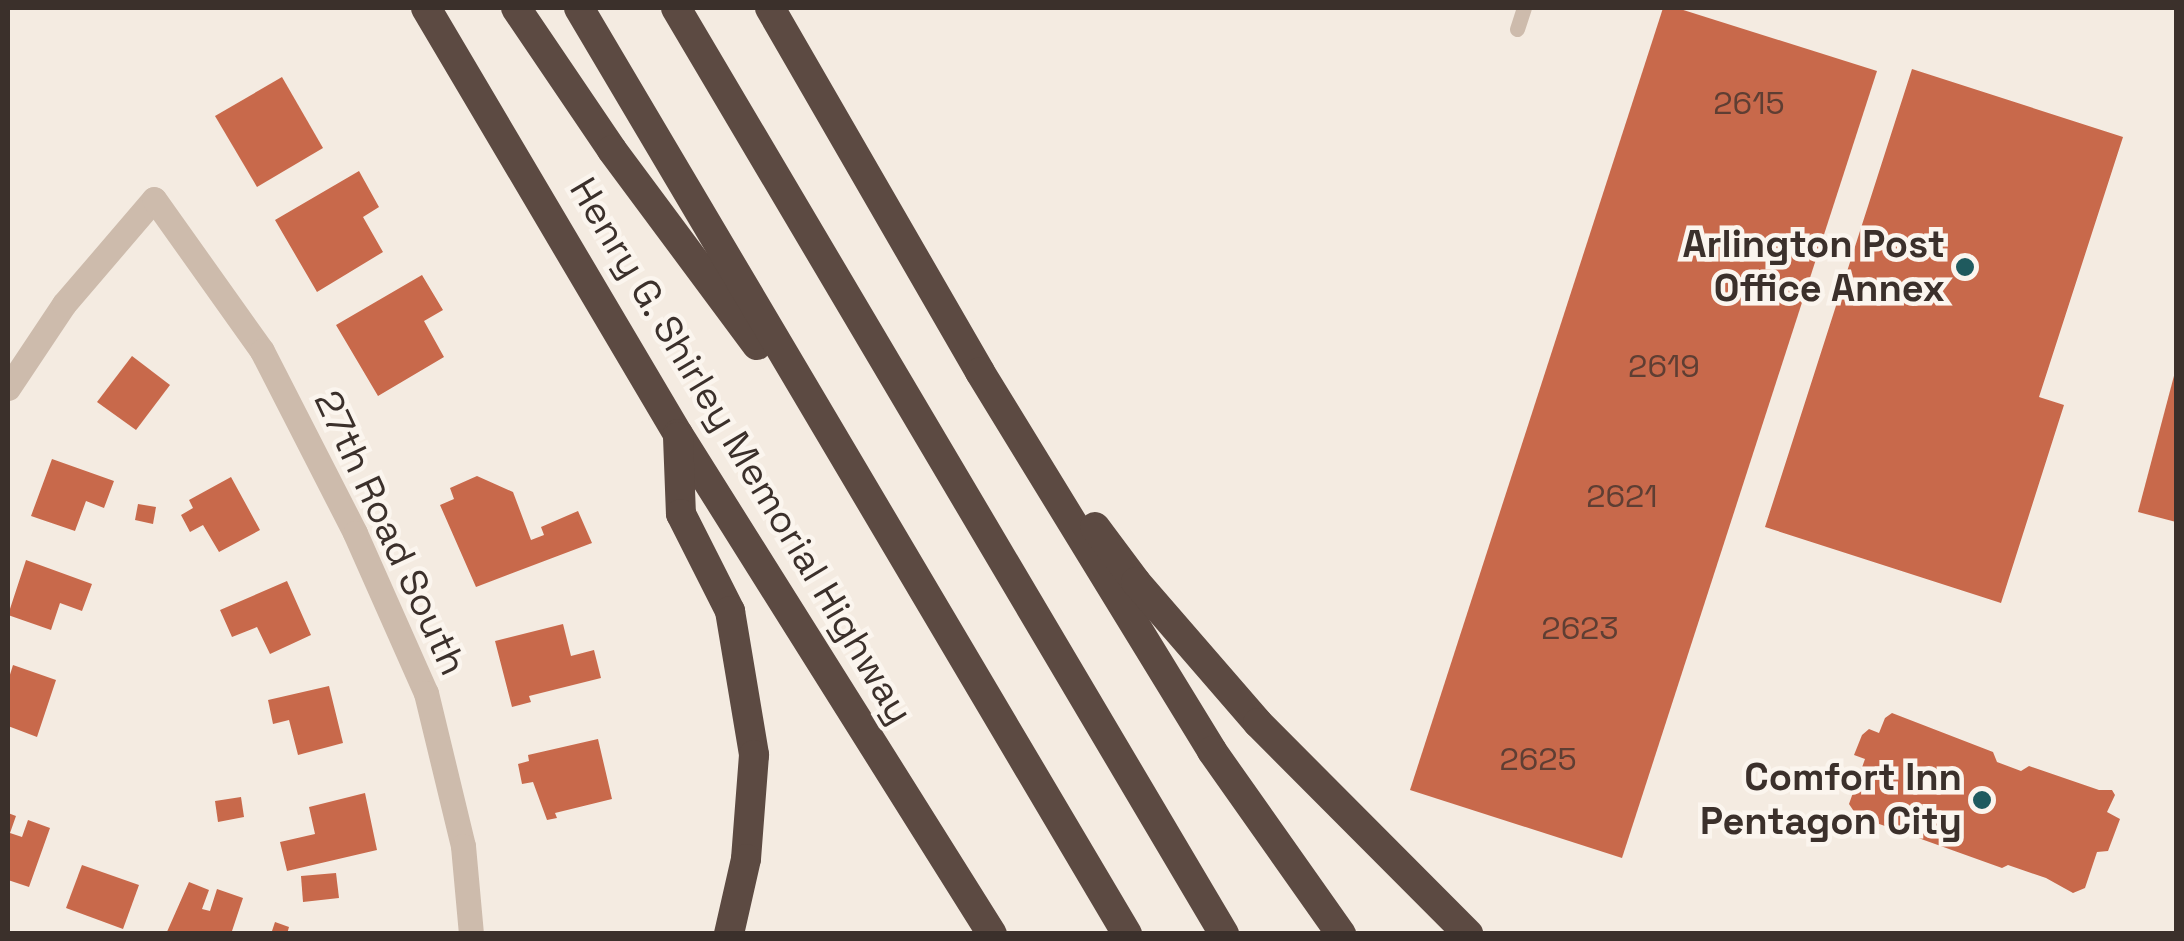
<!DOCTYPE html>
<html>
<head>
<meta charset="utf-8">
<style>
	body { margin:0 }
	#map { position:relative; width:2184px; height:941px; overflow:hidden; background:#f4ebe1; font-family:"Space Grotesk",sans-serif }
	div>[style] { position:absolute }
	.building>* { inset:0; background:#c8694b }
	.service>* { height:15px; margin:-7.5px; padding:0 7.5px; transform-origin:7.5px; border-radius:7.5px; background:#cdbbac }
	.minor>* { height:25px; margin:-12.5px; padding:0 12.5px; transform-origin:12.5px; border-radius:12.5px; background:#cdbbac }
	.motorway>* { height:30px; margin:-15px; padding:0 15px; transform-origin:15px; border-radius:15px; background:#5c4a42 }
	.dots>* { width:28px; height:28px; translate:-50% -50%; box-sizing:border-box; border:5px solid #fbf5ee; border-radius:50% }
	span { translate:-50% -50%; white-space:nowrap; text-align:center; line-height:1.15; -webkit-text-stroke:9px #fbf5ee; paint-order:stroke }
	.number-label { font-size:32px; color:#5e3e33 }
	.number-label span { -webkit-text-stroke-width:0 }
	.poi-label { font-size:38px; color:#3b302b; font-weight:700 }
	.right { translate:-100% -50%; text-align:right }
	.street-label { font-size:38px; color:#3b302b }
	.frame { position:absolute; inset:0; border:10px solid #3b302b; pointer-events:none }
</style>
</head>
<body>
<div id="map">
	<div class="building">
		<div style="clip-path:polygon(1663px 8px,1677px 8px,1877px 71px,1622px 858px,1410px 790px)"></div>
		<div style="clip-path:polygon(1912px 69px,2123px 137px,2039px 397px,2064px 405px,2001px 603px,1765px 527px)"></div>
		<div style="clip-path:polygon(282px 77px,323px 148px,257px 187px,215px 116px)"></div>
		<div style="clip-path:polygon(359px 171px,379px 207px,363px 217px,383px 252px,317px 292px,275px 220px)"></div>
		<div style="clip-path:polygon(422px 275px,443px 310px,424px 321px,444px 357px,378px 396px,336px 325px)"></div>
		<div style="clip-path:polygon(132px 356px,170px 385px,136px 430px,97px 402px)"></div>
		<div style="clip-path:polygon(2175px 372px,2176px 372px,2176px 522px,2138px 512px)"></div>
		<div style="clip-path:polygon(52px 459px,114px 481px,104px 508px,86px 501px,75px 531px,31px 516px)"></div>
		<div style="clip-path:polygon(477px 476px,513px 492px,531px 540px,544px 535px,541px 527px,578px 511px,592px 543px,476px 587px,440px 505px,454px 499px,450px 488px)"></div>
		<div style="clip-path:polygon(231px 477px,260px 530px,219px 552px,203px 525px,190px 532px,181px 515px,193px 508px,189px 500px)"></div>
		<div style="clip-path:polygon(138px 504px,156px 507px,153px 524px,135px 520px)"></div>
		<div style="clip-path:polygon(26px 560px,92px 584px,82px 611px,60px 603px,51px 630px,8px 615px)"></div>
		<div style="clip-path:polygon(287px 581px,311px 635px,270px 654px,257px 627px,232px 637px,220px 610px)"></div>
		<div style="clip-path:polygon(563px 624px,571px 656px,594px 650px,601px 678px,529px 696px,531px 702px,512px 707px,495px 641px)"></div>
		<div style="clip-path:polygon(13px 665px,56px 680px,37px 737px,8px 726px,8px 681px)"></div>
		<div style="clip-path:polygon(329px 686px,343px 743px,298px 755px,289px 720px,273px 724px,268px 700px)"></div>
		<div style="clip-path:polygon(1892px 713px,1993px 752px,1997px 762px,2021px 771px,2029px 766px,2099px 790px,2112px 790px,2115px 795px,2107px 812px,2120px 819px,2108px 851px,2097px 852px,2085px 888px,2073px 893px,2046px 878px,2008px 865px,2002px 868px,1857px 816px,1849px 804px,1865px 759px,1854px 755px,1862px 735px,1869px 729px,1879px 733px,1885px 718px)"></div>
		<div style="clip-path:polygon(598px 739px,612px 799px,555px 813px,557px 818px,547px 820px,533px 782px,522px 784px,518px 764px,529px 761px,528px 755px)"></div>
		<div style="clip-path:polygon(365px 793px,377px 850px,287px 871px,280px 842px,315px 834px,309px 807px)"></div>
		<div style="clip-path:polygon(241px 797px,244px 817px,218px 822px,215px 801px)"></div>
		<div style="clip-path:polygon(8px 813px,16px 816px,10px 833px,22px 837px,28px 820px,50px 828px,29px 887px,8px 880px)"></div>
		<div style="clip-path:polygon(82px 865px,139px 885px,123px 929px,66px 908px)"></div>
		<div style="clip-path:polygon(336px 873px,339px 898px,303px 902px,301px 876px)"></div>
		<div style="clip-path:polygon(189px 882px,209px 890px,202px 909px,210px 911px,217px 889px,243px 898px,231px 934px,166px 934px)"></div>
		<div style="clip-path:polygon(275px 922px,289px 927px,287px 934px,271px 934px)"></div>
	</div>
	<div class="service">
		<div style="left:1517px;top:29px;width:22px;rotate:-72deg"></div>
	</div>
	<div class="minor">
		<div style="left:8px;top:388px;width:101px;rotate:-56.3deg"></div>
		<div style="left:64px;top:304px;width:138px;rotate:-49.4deg"></div>
		<div style="left:154px;top:199px;width:186px;rotate:54.6deg"></div>
		<div style="left:262px;top:351px;width:204px;rotate:62.9deg"></div>
		<div style="left:355px;top:533px;width:175px;rotate:66.1deg"></div>
		<div style="left:426px;top:693px;width:157px;rotate:76.4deg"></div>
		<div style="left:463px;top:846px;width:88px;rotate:84.8deg"></div>
	</div>
	<div class="motorway">
		<div style="left:426px;top:8px;width:495px;rotate:59.4deg"></div>
		<div style="left:678px;top:434px;width:590px;rotate:57.87deg"></div>
		<div style="left:516px;top:8px;width:171px;rotate:55.9deg"></div>
		<div style="left:612px;top:150px;width:243px;rotate:53.4deg"></div>
		<div style="left:579px;top:8px;width:1076px;rotate:59.38deg"></div>
		<div style="left:676px;top:8px;width:1076px;rotate:59.38deg"></div>
		<div style="left:770px;top:8px;width:420px;rotate:60deg"></div>
		<div style="left:980px;top:372px;width:444px;rotate:58.5deg"></div>
		<div style="left:1212px;top:751px;width:224px;rotate:54.8deg"></div>
		<div style="left:678px;top:437px;width:77px;rotate:87.8deg"></div>
		<div style="left:681px;top:514px;width:109px;rotate:63.2deg"></div>
		<div style="left:730px;top:611px;width:146px;rotate:80.5deg"></div>
		<div style="left:754px;top:755px;width:104px;rotate:94.4deg"></div>
		<div style="left:746px;top:859px;width:77px;rotate:102.8deg"></div>
		<div style="left:1095px;top:527px;width:69px;rotate:53.3deg"></div>
		<div style="left:1136px;top:582px;width:186px;rotate:49.1deg"></div>
		<div style="left:1258px;top:723px;width:298px;rotate:45.1deg"></div>
	</div>
	<div class="dots">
		<div style="left:1965px;top:267px;background:#1f5a5e"></div>
		<div style="left:1982px;top:800px;background:#1f5a5e"></div>
	</div>
	<div class="number-label">
		<span style="left:1749px;top:103px">2615</span>
		<span style="left:1664px;top:366px">2619</span>
		<span style="left:1622px;top:496px">2621</span>
		<span style="left:1580px;top:628px">2623</span>
		<span style="left:1538px;top:759px">2625</span>
	</div>
	<div class="poi-label">
		<span class="right" style="left:1945px;top:267px">Arlington Post<br>Office Annex</span>
		<span class="right" style="left:1962px;top:800px">Comfort Inn<br>Pentagon City</span>
	</div>
	<div class="street-label">
		<span style="left:741px;top:451px;rotate:59deg">Henry G. Shirley Memorial Highway</span>
		<span style="left:390px;top:533px;rotate:65deg">27th Road South</span>
	</div>
	<div class="frame"></div>
</div>
</body>
</html>
